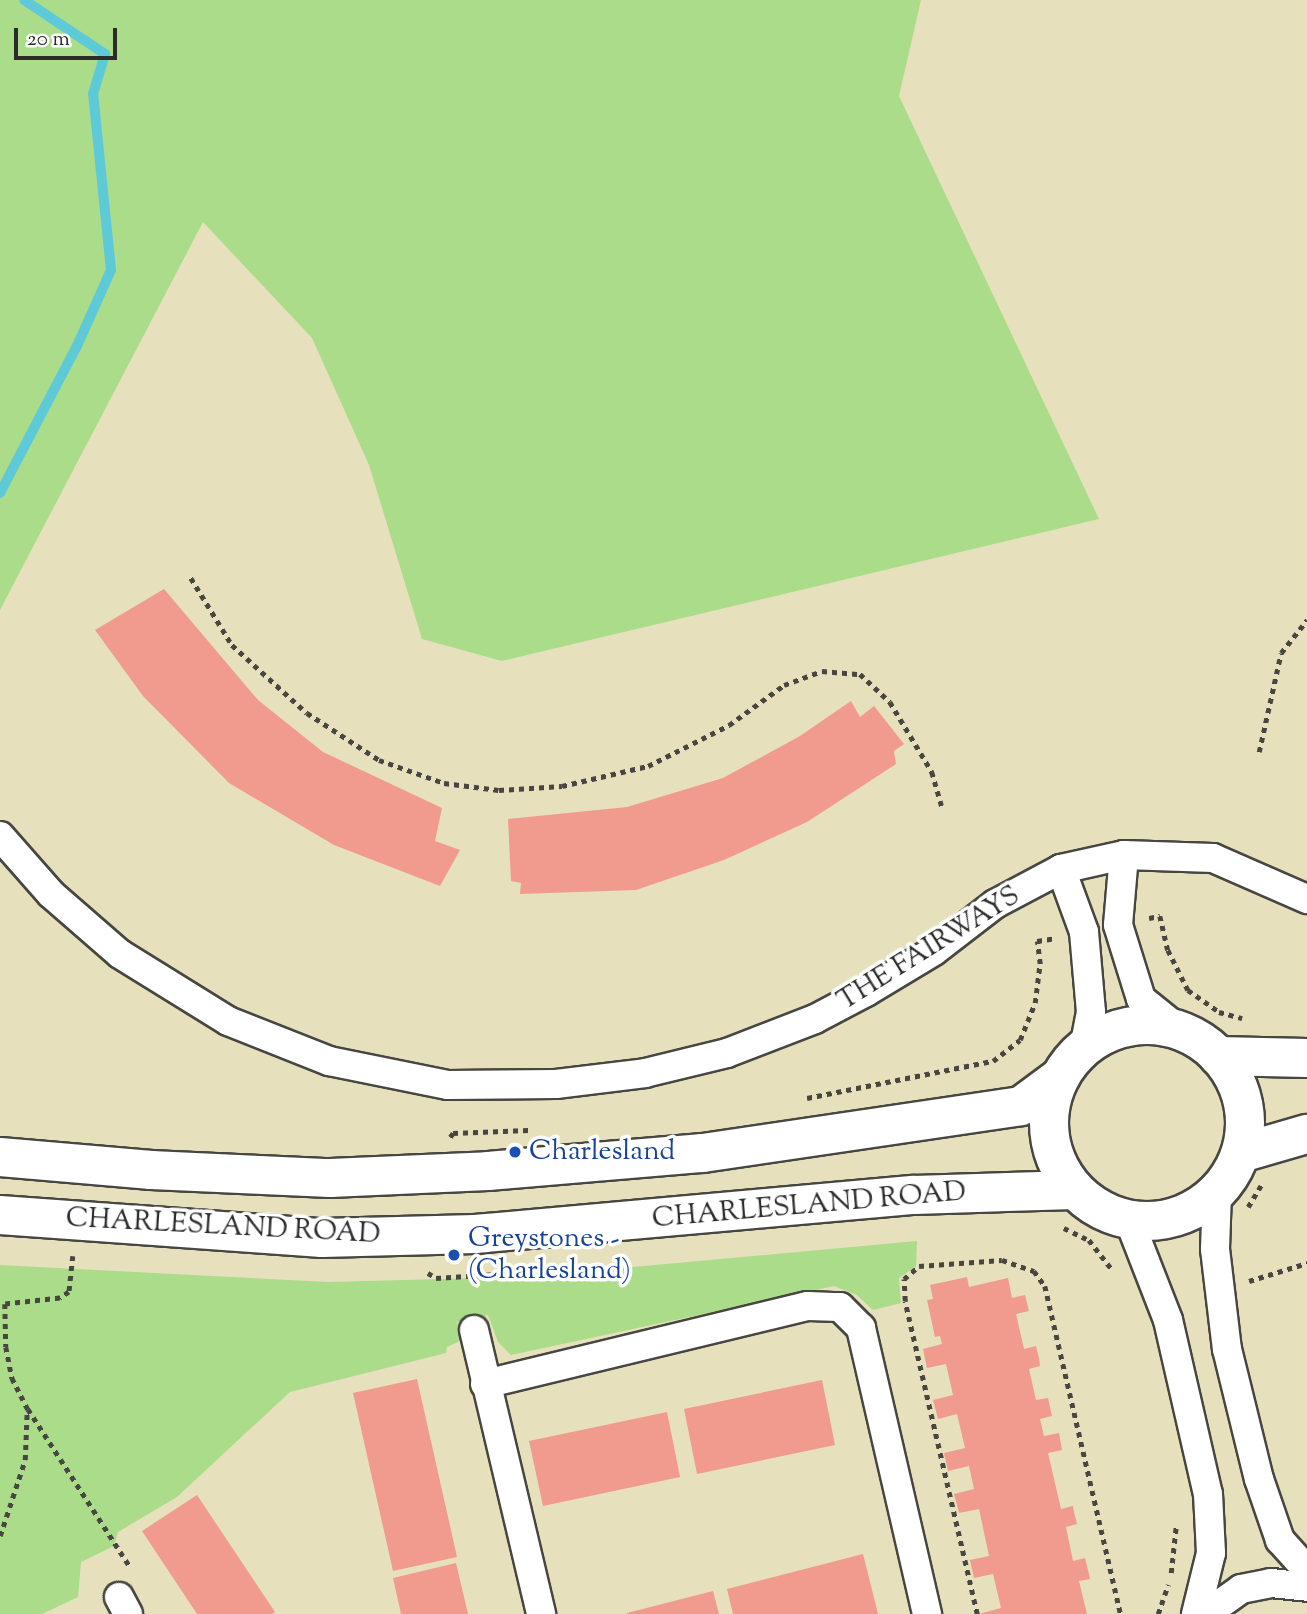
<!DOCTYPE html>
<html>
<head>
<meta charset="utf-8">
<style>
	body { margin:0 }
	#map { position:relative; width:1307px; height:1614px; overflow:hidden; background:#e7e0bc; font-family:"Sorts Mill Goudy",serif }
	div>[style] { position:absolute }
	.green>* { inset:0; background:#abdc8a }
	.stream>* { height:10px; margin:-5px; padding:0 5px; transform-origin:5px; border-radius:5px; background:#5ec9d7 }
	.building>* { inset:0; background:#f09b8e }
	.path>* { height:4.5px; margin-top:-2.25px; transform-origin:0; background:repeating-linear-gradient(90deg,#474641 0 5px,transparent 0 10px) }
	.roads { filter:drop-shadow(2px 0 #474641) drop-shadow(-2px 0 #474641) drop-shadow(0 2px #474641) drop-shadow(0 -2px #474641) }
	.minor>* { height:28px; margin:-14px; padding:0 14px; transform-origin:14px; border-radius:14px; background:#fff }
	.secondary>* { height:38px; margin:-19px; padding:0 19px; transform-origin:19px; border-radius:19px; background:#fff }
	.secondary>.ring { margin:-19px; padding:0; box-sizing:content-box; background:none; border:38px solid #fff; border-radius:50% }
	.dots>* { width:19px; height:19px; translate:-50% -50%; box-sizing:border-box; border:4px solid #fff; border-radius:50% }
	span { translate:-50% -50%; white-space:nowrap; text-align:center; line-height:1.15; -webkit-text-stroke:7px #fff; paint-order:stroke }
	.street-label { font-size:28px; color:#2b2b2b }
	.transit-label { font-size:28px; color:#164399 }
	.left { translate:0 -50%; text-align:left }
	.scale { position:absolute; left:14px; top:28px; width:103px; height:32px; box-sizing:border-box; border:4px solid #2b2b2b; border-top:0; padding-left:9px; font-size:21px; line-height:24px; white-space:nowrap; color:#2b2b2b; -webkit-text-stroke:5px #fff; paint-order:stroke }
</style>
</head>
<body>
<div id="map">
	<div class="green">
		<div style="clip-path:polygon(0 0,921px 0,899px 96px,1099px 519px,502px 661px,422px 639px,369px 465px,312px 338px,203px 222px,0 610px)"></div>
		<div style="clip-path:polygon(917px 1241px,916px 1266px,899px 1278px,901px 1303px,873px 1310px,857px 1295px,834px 1286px,511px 1355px,498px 1342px,488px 1315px,457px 1322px,460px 1341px,447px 1347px,446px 1353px,290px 1392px,177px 1497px,118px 1532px,114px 1546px,81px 1562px,78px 1597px,42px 1614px,0 1614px,0 1265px,328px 1282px,524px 1277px)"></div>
	</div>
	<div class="stream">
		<div style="left:0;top:493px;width:166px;rotate:-62.4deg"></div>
		<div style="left:77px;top:346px;width:83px;rotate:-65.9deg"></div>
		<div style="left:111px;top:270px;width:177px;rotate:-95.8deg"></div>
		<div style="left:93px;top:94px;width:42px;rotate:-73.3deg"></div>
		<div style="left:105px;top:54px;width:97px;rotate:-146.3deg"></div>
	</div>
	<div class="building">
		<div style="clip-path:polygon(164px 589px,258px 700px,323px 752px,442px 808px,435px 841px,460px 850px,440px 886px,334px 845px,229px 783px,143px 696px,95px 630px)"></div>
		<div style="clip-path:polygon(851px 701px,860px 717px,874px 706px,904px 744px,894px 751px,896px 764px,807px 822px,724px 860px,636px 890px,520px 894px,521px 883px,511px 881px,508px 819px,627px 807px,723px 778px,800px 736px)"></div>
		<div style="clip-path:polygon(967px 1277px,969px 1287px,1008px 1278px,1012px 1298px,1025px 1295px,1029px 1311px,1016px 1314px,1024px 1349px,1036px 1346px,1039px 1358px,1040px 1366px,1029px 1369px,1036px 1400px,1048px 1398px,1052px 1416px,1040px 1419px,1044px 1436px,1059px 1433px,1062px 1450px,1048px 1453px,1061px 1509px,1073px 1506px,1074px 1512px,1077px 1524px,1066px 1527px,1073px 1561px,1085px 1558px,1089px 1574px,1090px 1579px,1079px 1581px,1087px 1614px,979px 1614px,1001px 1608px,993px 1574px,974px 1578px,970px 1560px,989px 1556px,979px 1509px,959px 1513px,954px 1494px,974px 1489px,969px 1466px,948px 1471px,944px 1453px,965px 1448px,957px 1414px,938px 1419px,933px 1400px,953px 1395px,946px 1364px,927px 1368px,923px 1349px,942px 1344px,940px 1336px,935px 1337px,927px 1300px,933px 1299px,930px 1285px)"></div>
		<div style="clip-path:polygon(417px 1379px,457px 1557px,393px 1571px,353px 1393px)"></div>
		<div style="clip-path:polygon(822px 1380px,835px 1445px,697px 1474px,684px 1409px)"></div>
		<div style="clip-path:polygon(667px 1412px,680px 1477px,543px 1506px,529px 1441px)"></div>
		<div style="clip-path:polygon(197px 1495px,275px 1612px,272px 1614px,197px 1614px,142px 1531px)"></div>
		<div style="clip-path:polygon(863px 1554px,878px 1614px,733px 1614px,727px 1589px)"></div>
		<div style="clip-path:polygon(456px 1563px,468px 1614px,401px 1614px,393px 1578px)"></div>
		<div style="clip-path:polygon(713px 1591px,719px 1614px,627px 1614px,627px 1613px)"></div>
	</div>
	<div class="path">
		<div style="left:191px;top:578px;width:79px;rotate:58.5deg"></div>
		<div style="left:232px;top:645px;width:101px;rotate:42.2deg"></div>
		<div style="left:307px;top:713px;width:86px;rotate:33.1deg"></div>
		<div style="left:379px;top:760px;width:69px;rotate:19.5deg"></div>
		<div style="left:444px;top:783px;width:55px;rotate:7.3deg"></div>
		<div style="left:499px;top:790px;width:63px;rotate:-3.6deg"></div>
		<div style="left:562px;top:786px;width:88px;rotate:-13.1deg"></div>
		<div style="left:648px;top:766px;width:91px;rotate:-26.8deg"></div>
		<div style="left:729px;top:725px;width:68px;rotate:-36deg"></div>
		<div style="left:784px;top:685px;width:40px;rotate:-20.2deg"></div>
		<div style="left:822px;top:671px;width:38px;rotate:5deg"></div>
		<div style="left:860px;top:674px;width:41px;rotate:43deg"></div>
		<div style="left:890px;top:702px;width:82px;rotate:59deg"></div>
		<div style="left:932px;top:772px;width:37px;rotate:74deg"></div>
		<div style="left:1259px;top:752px;width:101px;rotate:-77.5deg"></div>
		<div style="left:1281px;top:653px;width:42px;rotate:-51.8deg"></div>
		<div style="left:1149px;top:918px;width:11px;rotate:-10deg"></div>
		<div style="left:1160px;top:916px;width:35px;rotate:77deg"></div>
		<div style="left:1168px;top:950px;width:45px;rotate:63.4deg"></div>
		<div style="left:1188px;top:990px;width:38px;rotate:35deg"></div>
		<div style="left:1219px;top:1012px;width:24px;rotate:15deg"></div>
		<div style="left:807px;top:1098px;width:190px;rotate:-11.3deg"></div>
		<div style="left:993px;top:1061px;width:34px;rotate:-38deg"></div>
		<div style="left:1020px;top:1040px;width:40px;rotate:-68deg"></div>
		<div style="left:1035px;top:1003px;width:39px;rotate:-83deg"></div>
		<div style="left:1040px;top:964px;width:23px;rotate:-97deg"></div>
		<div style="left:1037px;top:941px;width:18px;rotate:-9deg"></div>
		<div style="left:450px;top:1137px;width:5px;rotate:-53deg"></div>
		<div style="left:453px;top:1133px;width:76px;rotate:-2.3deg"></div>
		<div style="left:1248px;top:1207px;width:27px;rotate:-59deg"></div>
		<div style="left:1064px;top:1228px;width:28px;rotate:26deg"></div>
		<div style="left:1089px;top:1240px;width:37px;rotate:52deg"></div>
		<div style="left:73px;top:1256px;width:36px;rotate:96deg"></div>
		<div style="left:69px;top:1292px;width:11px;rotate:146deg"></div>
		<div style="left:60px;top:1298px;width:55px;rotate:173.8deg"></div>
		<div style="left:5px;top:1304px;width:43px;rotate:88.7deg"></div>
		<div style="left:6px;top:1347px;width:32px;rotate:79deg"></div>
		<div style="left:12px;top:1378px;width:35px;rotate:63deg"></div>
		<div style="left:28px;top:1409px;width:189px;rotate:57.1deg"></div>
		<div style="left:428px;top:1273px;width:9px;rotate:32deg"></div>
		<div style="left:436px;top:1278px;width:61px;rotate:-3.8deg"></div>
		<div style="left:497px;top:1274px;width:7px;rotate:-34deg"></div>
		<div style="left:1249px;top:1281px;width:61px;rotate:-17.2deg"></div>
		<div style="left:0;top:1536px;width:80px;rotate:-71.8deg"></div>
		<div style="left:25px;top:1460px;width:49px;rotate:-87.7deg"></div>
		<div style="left:1171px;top:1573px;width:47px;rotate:-83.9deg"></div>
		<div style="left:977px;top:1614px;width:321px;rotate:-103deg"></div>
		<div style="left:905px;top:1301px;width:22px;rotate:-93deg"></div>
		<div style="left:904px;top:1279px;width:20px;rotate:-41deg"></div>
		<div style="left:919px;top:1266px;width:83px;rotate:-4.1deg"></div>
		<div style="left:1002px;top:1260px;width:34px;rotate:19deg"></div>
		<div style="left:1034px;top:1271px;width:19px;rotate:54deg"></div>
		<div style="left:1045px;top:1286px;width:337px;rotate:77deg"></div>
		<div style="left:1158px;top:1614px;width:31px;rotate:-71deg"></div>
	</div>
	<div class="roads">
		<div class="minor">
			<div style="left:0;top:836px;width:77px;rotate:48.7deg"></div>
			<div style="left:51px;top:894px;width:91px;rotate:41deg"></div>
			<div style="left:120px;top:954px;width:127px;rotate:31.8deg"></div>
			<div style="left:228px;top:1021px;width:109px;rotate:21.6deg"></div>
			<div style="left:329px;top:1061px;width:121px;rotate:11.4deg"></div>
			<div style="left:448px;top:1085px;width:108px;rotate:-0.5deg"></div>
			<div style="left:556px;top:1084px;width:90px;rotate:-7deg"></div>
			<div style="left:645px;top:1073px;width:84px;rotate:-13.7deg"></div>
			<div style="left:727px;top:1053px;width:94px;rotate:-21.1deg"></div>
			<div style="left:815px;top:1019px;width:58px;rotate:-27.9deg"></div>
			<div style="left:866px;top:992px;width:79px;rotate:-31.1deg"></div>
			<div style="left:934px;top:951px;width:77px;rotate:-37.6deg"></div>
			<div style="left:995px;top:904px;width:75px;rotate:-27.9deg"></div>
			<div style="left:1061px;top:869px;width:65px;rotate:-12.5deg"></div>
			<div style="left:1124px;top:855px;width:89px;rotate:1.9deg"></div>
			<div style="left:1213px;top:858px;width:103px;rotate:23.6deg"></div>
			<div style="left:1124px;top:855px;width:70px;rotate:94.9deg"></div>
			<div style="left:1118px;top:925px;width:77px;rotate:72.7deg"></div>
			<div style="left:1141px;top:999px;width:51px;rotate:38.7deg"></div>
			<div style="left:1061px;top:869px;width:67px;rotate:69.9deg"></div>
			<div style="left:1084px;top:932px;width:80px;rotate:85deg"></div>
			<div style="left:1091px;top:1012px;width:36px;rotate:101deg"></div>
			<div style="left:1217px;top:1192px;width:57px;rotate:92deg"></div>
			<div style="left:1215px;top:1249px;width:101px;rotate:83.2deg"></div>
			<div style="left:1227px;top:1349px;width:134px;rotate:76.2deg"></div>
			<div style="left:1259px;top:1479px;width:65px;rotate:71deg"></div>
			<div style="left:1280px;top:1540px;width:40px;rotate:48deg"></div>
			<div style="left:1129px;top:1220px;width:107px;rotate:68.7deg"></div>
			<div style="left:1168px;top:1320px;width:179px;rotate:77.1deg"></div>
			<div style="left:1208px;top:1494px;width:59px;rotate:87.1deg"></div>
			<div style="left:1211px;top:1553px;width:63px;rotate:103.8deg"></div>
			<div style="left:474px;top:1330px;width:292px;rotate:76.7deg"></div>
			<div style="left:485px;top:1384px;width:332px;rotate:-13.6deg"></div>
			<div style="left:808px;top:1306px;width:32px;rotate:2deg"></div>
			<div style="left:840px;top:1307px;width:30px;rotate:45deg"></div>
			<div style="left:861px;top:1328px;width:294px;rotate:77deg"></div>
			<div style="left:119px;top:1597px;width:19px;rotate:62deg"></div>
			<div style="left:1206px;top:1614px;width:43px;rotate:-35.5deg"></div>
			<div style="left:1241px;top:1589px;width:31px;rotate:-11deg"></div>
			<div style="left:1271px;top:1583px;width:36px;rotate:6deg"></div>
		</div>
		<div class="secondary">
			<div class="ring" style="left:1049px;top:1025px;width:158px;height:158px"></div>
			<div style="left:1218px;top:1056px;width:89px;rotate:1.3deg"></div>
			<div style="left:1241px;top:1153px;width:69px;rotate:-16.1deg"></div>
			<div style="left:0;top:1157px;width:152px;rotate:4.9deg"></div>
			<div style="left:151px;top:1170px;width:179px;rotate:2.6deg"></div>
			<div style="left:330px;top:1178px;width:158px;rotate:-2.5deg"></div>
			<div style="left:488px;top:1171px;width:216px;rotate:-4.8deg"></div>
			<div style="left:703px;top:1153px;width:321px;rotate:-8.4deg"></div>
			<div style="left:1021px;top:1106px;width:49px;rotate:-36.6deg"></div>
			<div style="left:0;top:1215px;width:323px;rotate:4.1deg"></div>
			<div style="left:322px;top:1238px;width:153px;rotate:-1.5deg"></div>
			<div style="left:475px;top:1234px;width:441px;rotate:-5.1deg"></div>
			<div style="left:914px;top:1195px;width:160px;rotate:-1.8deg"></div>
		</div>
	</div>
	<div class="dots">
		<div style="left:515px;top:1152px;background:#1a4fb4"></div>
		<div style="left:454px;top:1255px;background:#1a4fb4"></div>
	</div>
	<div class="street-label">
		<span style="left:929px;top:949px;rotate:-32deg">THE FAIRWAYS</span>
		<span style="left:809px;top:1206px;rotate:-5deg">CHARLESLAND ROAD</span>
		<span style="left:223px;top:1227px;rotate:3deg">CHARLESLAND ROAD</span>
	</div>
	<div class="transit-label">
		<span class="left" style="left:529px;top:1152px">Charlesland</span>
		<span class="left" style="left:468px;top:1255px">Greystones -<br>(Charlesland)</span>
	</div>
	<div class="scale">20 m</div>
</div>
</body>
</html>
